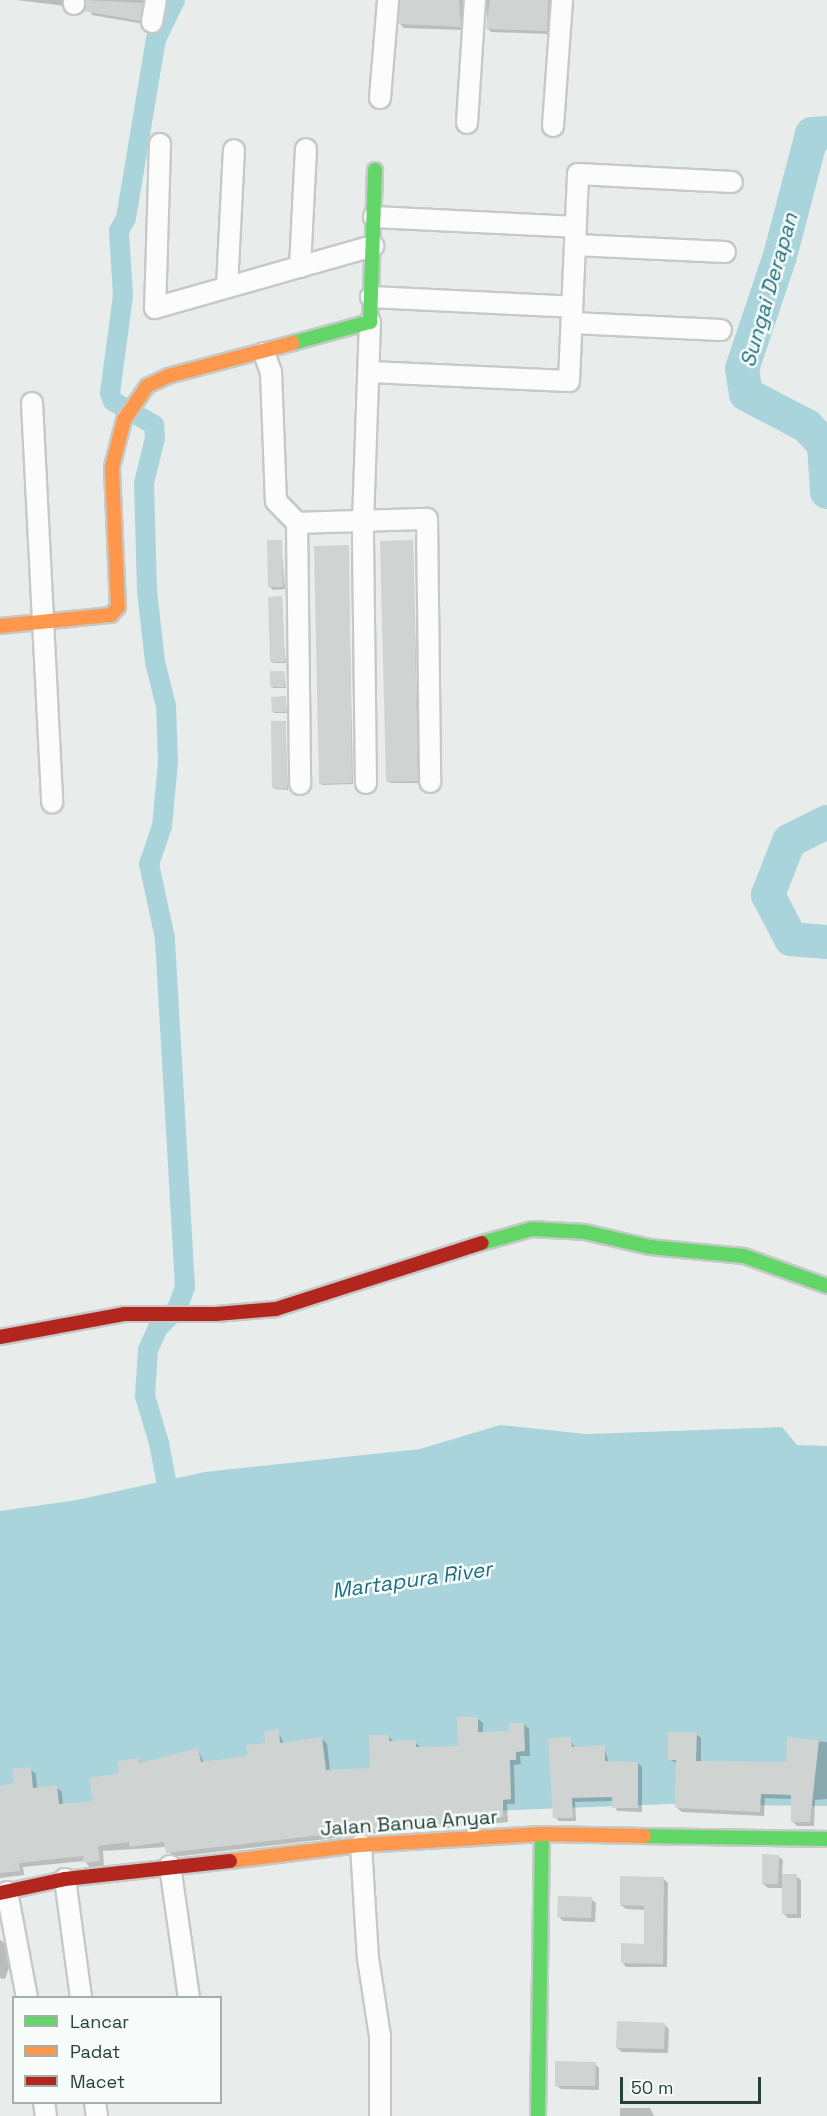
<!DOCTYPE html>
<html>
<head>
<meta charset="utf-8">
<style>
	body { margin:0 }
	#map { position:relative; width:827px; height:2116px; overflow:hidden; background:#e8edeb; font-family:"Space Grotesk",sans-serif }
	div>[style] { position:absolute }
	.water>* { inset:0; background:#a9d4db }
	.shadow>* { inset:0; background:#0003 }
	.canal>* { height:20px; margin:-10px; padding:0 10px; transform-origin:10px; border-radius:10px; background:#a9d4db }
	.river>* { height:34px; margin:-17px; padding:0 17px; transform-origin:17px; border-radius:17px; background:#a9d4db }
	.building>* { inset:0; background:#cfd4d2 }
	.roads { filter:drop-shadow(2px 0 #c5cac8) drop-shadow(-2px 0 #c5cac8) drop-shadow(0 2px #c5cac8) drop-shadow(0 -2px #c5cac8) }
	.street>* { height:20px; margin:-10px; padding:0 10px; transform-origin:10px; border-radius:10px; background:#fcfcfc }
	.fast>* { height:14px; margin:-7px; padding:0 7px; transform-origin:7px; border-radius:7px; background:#63d668 }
	.slow>* { height:14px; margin:-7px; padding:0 7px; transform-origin:7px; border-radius:7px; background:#ff974d }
	.jam>* { height:14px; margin:-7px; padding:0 7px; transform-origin:7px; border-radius:7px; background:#b3261e }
	span { translate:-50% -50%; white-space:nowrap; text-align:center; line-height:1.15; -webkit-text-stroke:5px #f7fbf9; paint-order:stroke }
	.street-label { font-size:20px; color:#24423a }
	.water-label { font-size:21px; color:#1c6f80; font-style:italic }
	.legend { position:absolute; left:12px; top:1996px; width:210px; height:108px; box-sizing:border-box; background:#f7fbf9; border:2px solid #a3b1ad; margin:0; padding:8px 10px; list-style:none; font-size:18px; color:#24423a }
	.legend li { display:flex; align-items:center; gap:12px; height:30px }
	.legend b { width:30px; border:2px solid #a3b1ad }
	.scale { position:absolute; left:620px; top:2077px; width:141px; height:27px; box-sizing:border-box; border:3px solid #24423a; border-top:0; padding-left:8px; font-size:18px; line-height:21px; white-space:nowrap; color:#24423a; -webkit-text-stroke:4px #f7fbf9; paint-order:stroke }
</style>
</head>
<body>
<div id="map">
	<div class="water">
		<div style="clip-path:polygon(500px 1425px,586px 1434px,782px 1427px,797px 1445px,827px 1446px,827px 1806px,672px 1804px,306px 1818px,0 1854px,0 1511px,77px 1500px,205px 1472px,420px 1449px)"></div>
	</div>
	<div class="shadow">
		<div style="clip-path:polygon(16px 0,67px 0,66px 6px)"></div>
		<div style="clip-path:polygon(87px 0,148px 0,144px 24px,92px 15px)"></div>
		<div style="clip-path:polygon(401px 0,468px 0,465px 30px,404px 28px,400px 24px)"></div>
		<div style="clip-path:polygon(487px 0,551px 0,550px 34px,491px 32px,487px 28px)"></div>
		<div style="clip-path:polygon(281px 541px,285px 589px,273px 590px,270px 587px)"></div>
		<div style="clip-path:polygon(413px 542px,419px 783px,390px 783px,388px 781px)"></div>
		<div style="clip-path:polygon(348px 546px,353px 784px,322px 785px,320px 783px)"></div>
		<div style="clip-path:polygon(282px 598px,284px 638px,272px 639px)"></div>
		<div style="clip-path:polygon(284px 647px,286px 663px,273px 663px,272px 661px)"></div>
		<div style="clip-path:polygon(284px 672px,286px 688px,273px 688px,272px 687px)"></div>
		<div style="clip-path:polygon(285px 698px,287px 713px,275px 713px,273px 712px)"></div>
		<div style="clip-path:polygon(285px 722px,288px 790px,275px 789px,274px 788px)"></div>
		<div style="clip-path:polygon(477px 1718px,483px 1723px,483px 1733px,511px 1733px,524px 1724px,529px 1729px,530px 1756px,520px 1756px,521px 1764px,514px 1765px,515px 1804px,507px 1804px,508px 1822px,452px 1828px,396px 1827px,396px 1831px,173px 1857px,166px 1847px,103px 1851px,104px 1866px,90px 1868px,85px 1861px,23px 1867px,24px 1875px,0 1878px,0 1787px,16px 1785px,30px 1769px,36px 1774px,37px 1789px,56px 1787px,62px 1792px,63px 1805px,95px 1802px,139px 1760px,143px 1764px,198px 1750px,204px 1763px,249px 1757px,278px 1731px,284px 1744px,322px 1739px,327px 1744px,330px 1771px,371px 1770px,388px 1736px,394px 1742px,415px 1742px,420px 1747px,460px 1747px)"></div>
		<div style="clip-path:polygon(696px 1734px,701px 1738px,701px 1762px,787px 1764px,788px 1739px,827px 1742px,827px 1799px,815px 1800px,814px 1826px,797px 1826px,792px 1821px,792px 1799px,765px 1798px,764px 1816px,682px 1812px,677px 1808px,678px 1764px,669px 1759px)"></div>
		<div style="clip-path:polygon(570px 1739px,575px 1748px,604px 1747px,609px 1763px,638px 1763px,642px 1767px,642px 1812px,617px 1811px,613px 1801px,575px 1802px,576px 1821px,559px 1821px,555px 1817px)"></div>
		<div style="clip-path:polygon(778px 1856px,783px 1860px,782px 1876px,796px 1876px,801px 1880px,801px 1918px,788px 1918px,783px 1913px,783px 1888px,768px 1888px,763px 1884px)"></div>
		<div style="clip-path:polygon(663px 1878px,668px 1883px,667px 1967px,626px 1967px,622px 1962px,646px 1945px,646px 1910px,626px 1909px,621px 1905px)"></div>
		<div style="clip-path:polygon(591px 1899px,596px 1903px,595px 1922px,563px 1921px,559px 1917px)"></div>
		<div style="clip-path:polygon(0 1940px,8px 1945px,11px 1962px,5px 1979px,0 1978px)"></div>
		<div style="clip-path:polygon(664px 2024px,669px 2029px,668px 2053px,622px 2052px,617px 2048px)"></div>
		<div style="clip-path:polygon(595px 2064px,599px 2068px,599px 2090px,561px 2089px,556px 2085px)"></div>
		<div style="clip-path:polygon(620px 2108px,650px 2108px,654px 2116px,620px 2116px)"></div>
	</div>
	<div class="canal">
		<div style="left:171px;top:1506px;width:64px;rotate:-100.8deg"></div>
		<div style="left:159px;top:1443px;width:49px;rotate:-106.6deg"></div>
		<div style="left:145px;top:1396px;width:46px;rotate:-86.3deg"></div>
		<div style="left:148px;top:1350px;width:24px;rotate:-66deg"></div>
		<div style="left:158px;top:1328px;width:27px;rotate:-45deg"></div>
		<div style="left:177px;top:1309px;width:23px;rotate:-70deg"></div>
		<div style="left:185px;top:1287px;width:350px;rotate:-93.3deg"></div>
		<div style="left:165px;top:938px;width:76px;rotate:-102.2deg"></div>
		<div style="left:149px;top:864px;width:40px;rotate:-71.1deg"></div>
		<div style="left:162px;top:826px;width:64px;rotate:-84.6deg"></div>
		<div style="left:168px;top:762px;width:56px;rotate:-92deg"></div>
		<div style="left:166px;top:706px;width:45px;rotate:-104deg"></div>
		<div style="left:155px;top:662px;width:71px;rotate:-96.4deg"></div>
		<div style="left:147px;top:591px;width:108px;rotate:-91.6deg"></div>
		<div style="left:144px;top:483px;width:46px;rotate:-76.3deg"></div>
		<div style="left:155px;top:438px;width:13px;rotate:-94deg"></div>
		<div style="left:154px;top:425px;width:48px;rotate:-149.7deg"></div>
		<div style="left:113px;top:401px;width:9px;rotate:-111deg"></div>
		<div style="left:110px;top:393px;width:99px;rotate:-82.4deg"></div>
		<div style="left:123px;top:295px;width:64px;rotate:-93.6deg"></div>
		<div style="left:119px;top:231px;width:15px;rotate:-62deg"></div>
		<div style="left:126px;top:218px;width:181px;rotate:-80.5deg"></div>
		<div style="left:156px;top:39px;width:43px;rotate:-64deg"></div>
	</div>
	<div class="river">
		<div style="left:827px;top:133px;width:15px;rotate:176deg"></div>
		<div style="left:812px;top:134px;width:126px;rotate:104.7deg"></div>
		<div style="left:780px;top:256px;width:119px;rotate:108.6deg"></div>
		<div style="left:742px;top:369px;width:25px;rotate:81deg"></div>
		<div style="left:746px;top:394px;width:69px;rotate:27.7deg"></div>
		<div style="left:807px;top:426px;width:25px;rotate:48deg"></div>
		<div style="left:824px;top:445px;width:47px;rotate:86.3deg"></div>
		<div style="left:827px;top:822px;width:42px;rotate:153.4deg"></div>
		<div style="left:789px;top:841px;width:58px;rotate:111.3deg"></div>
		<div style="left:768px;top:895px;width:50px;rotate:62.4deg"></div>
		<div style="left:791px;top:939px;width:36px;rotate:5deg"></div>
	</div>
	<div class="building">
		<div style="clip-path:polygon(86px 0,143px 3px,140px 21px,83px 11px)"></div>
		<div style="clip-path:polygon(400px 0,459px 0,461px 27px,398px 24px)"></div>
		<div style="clip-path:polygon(490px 0,548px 0,547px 31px,486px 29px)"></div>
		<div style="clip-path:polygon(267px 540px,282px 540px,283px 587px,268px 587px)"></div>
		<div style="clip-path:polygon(413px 540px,418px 781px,386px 782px,380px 541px)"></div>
		<div style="clip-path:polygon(349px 545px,352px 783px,319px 784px,314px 546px)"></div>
		<div style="clip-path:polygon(282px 596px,285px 662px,270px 662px,268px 597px)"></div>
		<div style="clip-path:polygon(270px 671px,284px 671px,285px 687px,270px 687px)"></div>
		<div style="clip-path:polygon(286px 696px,286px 712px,272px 712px,271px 697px)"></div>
		<div style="clip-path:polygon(271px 721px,286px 721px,287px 789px,272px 788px)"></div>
		<div style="clip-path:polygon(457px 1717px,478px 1717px,478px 1732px,509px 1731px,509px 1723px,524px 1723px,525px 1751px,516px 1752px,516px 1760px,510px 1760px,511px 1799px,503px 1800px,503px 1817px,446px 1823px,391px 1822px,391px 1827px,166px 1853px,164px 1842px,130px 1847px,129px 1842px,98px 1846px,100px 1861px,84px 1863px,83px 1856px,19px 1863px,20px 1871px,0 1873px,0 1786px,14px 1783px,12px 1769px,31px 1767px,33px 1788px,57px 1785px,59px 1804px,93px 1801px,89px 1778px,119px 1773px,117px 1761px,139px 1758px,140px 1763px,198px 1748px,201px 1762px,247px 1756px,246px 1745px,265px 1743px,264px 1731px,279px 1729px,280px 1743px,322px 1737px,326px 1770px,370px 1768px,369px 1735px,389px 1735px,389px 1741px,416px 1740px,416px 1747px,458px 1746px)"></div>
		<div style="clip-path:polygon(668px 1732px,697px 1732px,696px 1761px,786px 1762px,787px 1737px,819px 1740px,810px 1822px,791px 1822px,791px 1795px,761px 1794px,760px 1812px,675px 1808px,676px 1760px,668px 1760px)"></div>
		<div style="clip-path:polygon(571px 1737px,572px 1747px,605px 1745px,605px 1761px,638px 1762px,638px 1808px,612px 1808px,612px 1797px,572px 1798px,573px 1818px,553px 1818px,548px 1738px)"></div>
		<div style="clip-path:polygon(762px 1854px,779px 1855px,778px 1884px,762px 1884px)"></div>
		<div style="clip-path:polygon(782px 1874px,797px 1874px,797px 1914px,782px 1914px)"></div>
		<div style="clip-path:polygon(620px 1876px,664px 1877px,663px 1964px,621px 1963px,621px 1943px,644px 1944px,644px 1906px,620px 1905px)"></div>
		<div style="clip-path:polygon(558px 1896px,592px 1897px,591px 1918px,557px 1917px)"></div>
		<div style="clip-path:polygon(617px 2021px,665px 2023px,664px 2049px,616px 2048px)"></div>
		<div style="clip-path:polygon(555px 2061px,596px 2062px,595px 2086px,555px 2086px)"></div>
	</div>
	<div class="roads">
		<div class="street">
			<div style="left:74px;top:4px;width:4px;rotate:-90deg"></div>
			<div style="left:152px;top:22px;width:22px;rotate:-80deg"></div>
			<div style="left:380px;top:98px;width:98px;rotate:-85.3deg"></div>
			<div style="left:467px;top:123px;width:123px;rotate:-86.3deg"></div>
			<div style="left:553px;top:126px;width:126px;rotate:-85.9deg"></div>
			<div style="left:160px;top:144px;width:164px;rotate:91.7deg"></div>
			<div style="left:155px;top:308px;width:227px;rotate:-15.9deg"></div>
			<div style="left:374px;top:217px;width:202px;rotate:2.8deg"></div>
			<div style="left:575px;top:245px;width:150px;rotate:2.7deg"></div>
			<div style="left:300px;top:267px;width:118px;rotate:-87.1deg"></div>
			<div style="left:227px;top:287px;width:137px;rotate:-87.1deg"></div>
			<div style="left:371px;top:297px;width:201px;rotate:2.8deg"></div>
			<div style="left:572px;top:323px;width:149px;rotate:2.7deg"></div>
			<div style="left:264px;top:353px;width:20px;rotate:70deg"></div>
			<div style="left:271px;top:372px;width:129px;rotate:87.8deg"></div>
			<div style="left:276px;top:501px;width:30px;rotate:46deg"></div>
			<div style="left:297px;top:523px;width:261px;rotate:89.3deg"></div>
			<div style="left:369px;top:372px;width:200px;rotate:2.6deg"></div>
			<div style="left:569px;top:381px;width:207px;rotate:-87.5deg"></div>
			<div style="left:578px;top:174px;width:154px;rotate:3deg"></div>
			<div style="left:32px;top:403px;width:400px;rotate:87.1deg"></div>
			<div style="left:297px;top:523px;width:130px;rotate:-1.8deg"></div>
			<div style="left:427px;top:519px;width:263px;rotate:89.3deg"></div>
			<div style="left:366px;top:783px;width:261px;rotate:-90.7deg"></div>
			<div style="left:363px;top:522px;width:200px;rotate:-88deg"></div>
			<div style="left:361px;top:1845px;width:113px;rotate:86.5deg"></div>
			<div style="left:368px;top:1958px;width:79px;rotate:81.3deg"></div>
			<div style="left:380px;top:2036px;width:80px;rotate:90deg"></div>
			<div style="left:170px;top:1866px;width:133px;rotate:81.8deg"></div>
			<div style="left:65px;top:1879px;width:120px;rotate:82.3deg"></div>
			<div style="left:7px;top:1892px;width:108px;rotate:79.3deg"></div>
			<div style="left:44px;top:2102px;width:14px;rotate:82deg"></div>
			<div style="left:95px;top:2102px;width:14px;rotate:82deg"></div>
		</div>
		<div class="fast">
			<div style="left:293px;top:343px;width:80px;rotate:-15.3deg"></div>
			<div style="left:370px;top:322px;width:152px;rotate:-88.1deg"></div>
			<div style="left:482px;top:1243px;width:52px;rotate:-15.6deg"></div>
			<div style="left:532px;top:1229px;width:53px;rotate:3.2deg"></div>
			<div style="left:585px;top:1232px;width:67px;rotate:13deg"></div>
			<div style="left:650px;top:1247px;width:94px;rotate:5.5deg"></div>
			<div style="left:744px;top:1256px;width:88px;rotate:19.9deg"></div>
			<div style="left:644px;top:1836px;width:183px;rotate:0.9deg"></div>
			<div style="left:538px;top:2116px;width:282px;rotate:-89.2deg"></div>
		</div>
		<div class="slow">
			<div style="left:0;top:626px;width:112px;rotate:-5.7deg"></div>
			<div style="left:111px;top:615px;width:11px;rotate:-49deg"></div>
			<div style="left:118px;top:607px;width:140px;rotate:-92.5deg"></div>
			<div style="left:112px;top:467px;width:49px;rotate:-75.7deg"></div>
			<div style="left:124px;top:420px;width:41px;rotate:-55.9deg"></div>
			<div style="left:147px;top:386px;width:23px;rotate:-25deg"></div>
			<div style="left:168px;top:376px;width:129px;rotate:-14.8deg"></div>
			<div style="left:230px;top:1861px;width:132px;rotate:-7deg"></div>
			<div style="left:361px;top:1845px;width:181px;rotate:-3.5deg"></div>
			<div style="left:542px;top:1834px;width:102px;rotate:1.1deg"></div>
		</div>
		<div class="jam">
			<div style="left:0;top:1337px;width:126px;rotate:-10.5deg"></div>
			<div style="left:124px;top:1314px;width:92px"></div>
			<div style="left:216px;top:1314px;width:60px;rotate:-4.8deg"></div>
			<div style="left:276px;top:1309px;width:216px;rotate:-17.8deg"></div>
			<div style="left:0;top:1893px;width:66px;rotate:-12.2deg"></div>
			<div style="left:65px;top:1879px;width:166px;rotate:-6.2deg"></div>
		</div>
	</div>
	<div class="street-label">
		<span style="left:409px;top:1823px;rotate:-4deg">Jalan Banua Anyar</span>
	</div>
	<div class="water-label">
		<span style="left:769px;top:290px;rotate:-74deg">Sungai Derapan</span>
		<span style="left:412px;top:1580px;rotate:-8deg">Martapura River</span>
	</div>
	<ul class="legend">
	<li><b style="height:8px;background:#63d668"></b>Lancar</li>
	<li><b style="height:8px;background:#ff974d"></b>Padat</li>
	<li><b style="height:8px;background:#b3261e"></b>Macet</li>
	</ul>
	<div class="scale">50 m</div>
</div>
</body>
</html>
